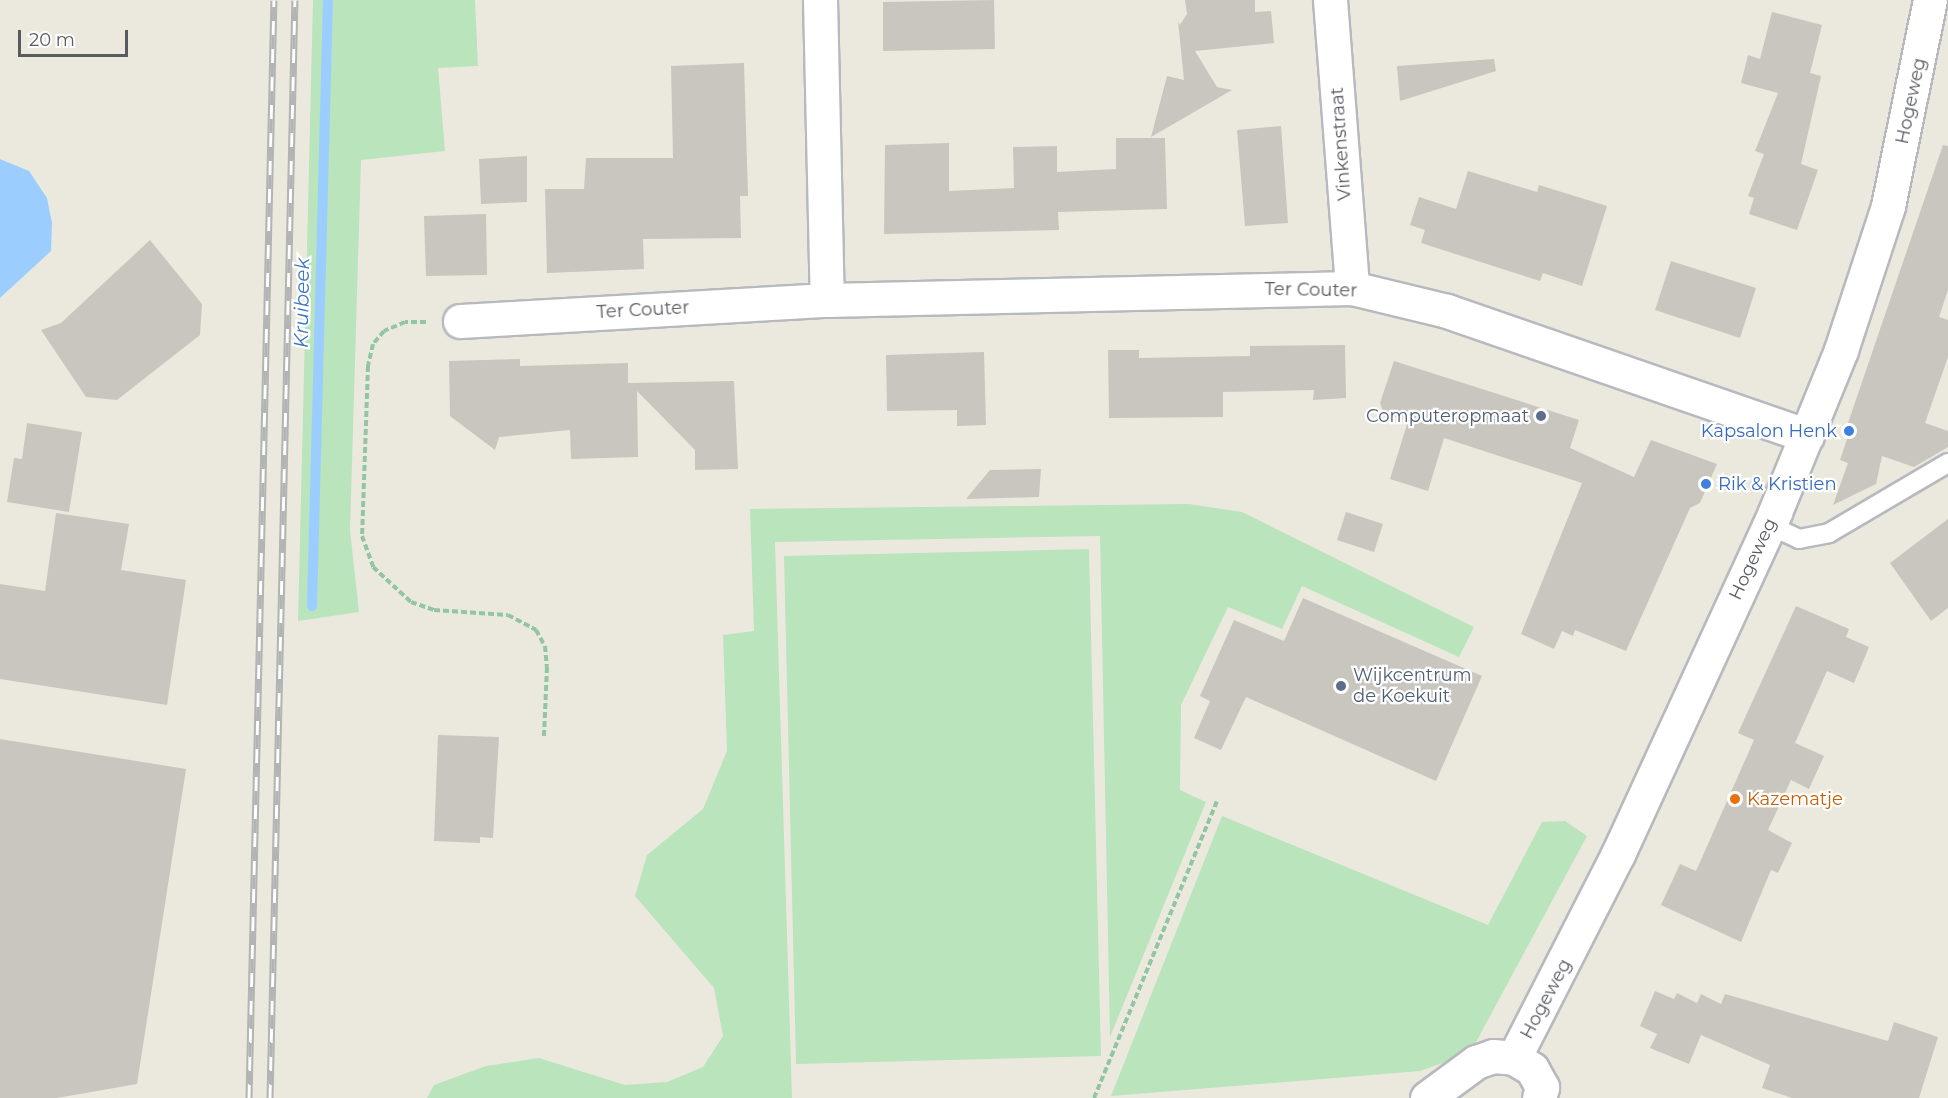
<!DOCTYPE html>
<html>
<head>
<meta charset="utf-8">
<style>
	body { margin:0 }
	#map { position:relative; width:1948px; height:1098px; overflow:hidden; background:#ebe9de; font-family:Montserrat,sans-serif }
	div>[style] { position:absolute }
	.green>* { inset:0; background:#b9e4bc }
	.water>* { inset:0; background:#9bceff }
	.stream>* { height:10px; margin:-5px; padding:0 5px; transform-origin:5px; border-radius:5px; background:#9bceff }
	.building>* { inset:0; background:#c8c6be }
	.path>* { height:4px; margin-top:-2px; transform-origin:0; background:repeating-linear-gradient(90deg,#92c5a4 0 6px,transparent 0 9px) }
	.roads { filter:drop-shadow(2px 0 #b7b9be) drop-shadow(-2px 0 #b7b9be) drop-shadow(0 2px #b7b9be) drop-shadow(0 -2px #b7b9be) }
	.service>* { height:18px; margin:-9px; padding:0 9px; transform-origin:9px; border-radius:9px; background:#fff }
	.minor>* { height:33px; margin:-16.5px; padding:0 16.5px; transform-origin:16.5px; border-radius:16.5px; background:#fff }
	.tertiary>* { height:33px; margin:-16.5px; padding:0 16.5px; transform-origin:16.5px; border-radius:16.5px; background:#fff }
	.rail>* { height:7px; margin-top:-3.5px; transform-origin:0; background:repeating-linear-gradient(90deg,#fff 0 14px,#b2b3b3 0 28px); box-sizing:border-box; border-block:2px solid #b2b3b3 }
	.dots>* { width:16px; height:16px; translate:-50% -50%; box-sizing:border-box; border:3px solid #fff; border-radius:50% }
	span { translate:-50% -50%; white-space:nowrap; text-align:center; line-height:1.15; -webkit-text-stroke:4.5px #fff; paint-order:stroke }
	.street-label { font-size:18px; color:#585b60 }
	.service-label { font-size:18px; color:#4e5e75 }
	.right { translate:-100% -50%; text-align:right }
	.left { translate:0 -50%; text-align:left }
	.shop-label { font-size:18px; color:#366cbe }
	.food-label { font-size:18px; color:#c56008 }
	.water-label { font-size:20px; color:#3c77c3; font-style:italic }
	.scale { position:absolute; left:18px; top:30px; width:110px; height:27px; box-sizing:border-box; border:3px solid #585b60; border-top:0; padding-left:8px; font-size:18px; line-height:21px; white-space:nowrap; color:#585b60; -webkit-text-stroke:4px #fff; paint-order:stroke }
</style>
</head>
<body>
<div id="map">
	<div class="green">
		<div style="clip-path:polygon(313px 0,475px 0,478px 66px,438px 68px,445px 151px,361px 160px,350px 530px,359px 612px,298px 621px)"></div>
		<div style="clip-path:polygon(1189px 504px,1242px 512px,1474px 627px,1459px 657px,1302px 586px,1282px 629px,1228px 607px,1181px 705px,1180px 790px,1206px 802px,1110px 1037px,1100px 536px,775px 542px,792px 1098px,427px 1098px,434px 1085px,486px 1066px,539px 1058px,625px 1085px,667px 1082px,703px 1067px,723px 1036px,714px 988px,635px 896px,647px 855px,703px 809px,727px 751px,723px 635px,754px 631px,750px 509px)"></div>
		<div style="clip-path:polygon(1089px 549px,1101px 1056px,796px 1064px,784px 556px)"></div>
		<div style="clip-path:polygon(1222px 816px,1488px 925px,1542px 822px,1565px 821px,1587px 836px,1475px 1044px,1451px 1060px,1420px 1071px,1111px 1096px)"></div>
	</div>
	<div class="water">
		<div style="clip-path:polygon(0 159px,29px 171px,47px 198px,52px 223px,51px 251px,0 298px)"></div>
	</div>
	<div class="stream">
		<div style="left:312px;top:606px;width:606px;rotate:-88.49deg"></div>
	</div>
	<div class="building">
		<div style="clip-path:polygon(994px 0,995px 49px,883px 51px,883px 2px)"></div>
		<div style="clip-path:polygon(1185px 0,1255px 0,1255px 12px,1271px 11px,1274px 43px,1195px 51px,1217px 87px,1232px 90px,1151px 137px,1167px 76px,1184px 80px,1178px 21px,1180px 25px,1187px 14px)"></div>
		<div style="clip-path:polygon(1772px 12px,1822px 25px,1810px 73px,1821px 76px,1801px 164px,1818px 170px,1797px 230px,1749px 214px,1754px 198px,1748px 196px,1764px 154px,1755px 151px,1778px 93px,1741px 83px,1748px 55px,1760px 59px)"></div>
		<div style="clip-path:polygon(1494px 59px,1496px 71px,1400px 101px,1397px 66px)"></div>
		<div style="clip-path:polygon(744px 63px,748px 196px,740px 196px,741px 238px,643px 239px,644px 269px,547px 273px,545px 189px,584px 189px,586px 158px,673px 158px,671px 66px)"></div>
		<div style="clip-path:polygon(1281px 126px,1288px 223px,1245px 226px,1237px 130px)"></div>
		<div style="clip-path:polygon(1116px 138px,1165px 138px,1167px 209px,1058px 212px,1059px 230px,884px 234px,885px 145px,949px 143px,949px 191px,1014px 188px,1013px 147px,1057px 146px,1057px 172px,1116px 169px)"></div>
		<div style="clip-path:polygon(1943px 145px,1948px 146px,1948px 290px,1939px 317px,1948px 320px,1948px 357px,1925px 423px,1948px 431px,1948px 447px,1914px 467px,1882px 456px,1876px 484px,1833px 505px,1848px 463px,1840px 460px,1852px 424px,1848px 423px)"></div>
		<div style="clip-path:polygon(527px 156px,527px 202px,481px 204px,479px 159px)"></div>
		<div style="clip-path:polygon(1468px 171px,1537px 192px,1539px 185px,1607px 206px,1582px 286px,1543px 273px,1540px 281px,1421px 243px,1425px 230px,1410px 225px,1419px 197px,1456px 209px)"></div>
		<div style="clip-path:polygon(486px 214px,487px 275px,426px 276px,424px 216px)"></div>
		<div style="clip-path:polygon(150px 240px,202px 304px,200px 335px,117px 400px,86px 397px,41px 330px,61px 323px)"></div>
		<div style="clip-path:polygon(1671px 261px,1756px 288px,1740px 338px,1655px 310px)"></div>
		<div style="clip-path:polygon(1345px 345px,1346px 398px,1313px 400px,1314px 390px,1223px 392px,1223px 417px,1109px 418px,1108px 350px,1139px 350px,1139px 358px,1250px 356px,1250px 346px)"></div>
		<div style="clip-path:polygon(984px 352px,986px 425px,957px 426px,957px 410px,887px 411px,886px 355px)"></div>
		<div style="clip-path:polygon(520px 359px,520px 366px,628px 363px,628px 383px,734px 381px,738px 469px,695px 470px,695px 450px,637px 391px,638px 457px,571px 459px,570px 430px,499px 437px,495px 450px,450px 416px,449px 361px)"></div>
		<div style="clip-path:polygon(1394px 361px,1579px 420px,1570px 448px,1634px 477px,1651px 440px,1717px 464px,1700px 503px,1690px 508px,1626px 651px,1575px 630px,1573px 636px,1562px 631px,1554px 649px,1521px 634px,1582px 483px,1444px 438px,1428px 491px,1390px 479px,1408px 421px,1384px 414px,1380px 403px)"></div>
		<div style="clip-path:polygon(27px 423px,82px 432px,69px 512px,7px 502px,14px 458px,22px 459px)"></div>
		<div style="clip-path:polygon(1041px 469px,1039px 497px,966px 499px,990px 470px)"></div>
		<div style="clip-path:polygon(1346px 512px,1383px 524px,1374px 552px,1337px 540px)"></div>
		<div style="clip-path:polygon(56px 513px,129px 524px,121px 570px,186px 580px,167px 705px,0 679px,0 584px,45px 591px)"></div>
		<div style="clip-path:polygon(1948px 519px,1948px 608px,1931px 621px,1890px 563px)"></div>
		<div style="clip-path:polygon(1303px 598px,1482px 676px,1436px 781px,1246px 697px,1221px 750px,1194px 738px,1210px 701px,1200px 696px,1234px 620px,1284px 641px)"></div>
		<div style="clip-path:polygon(1796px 606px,1849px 629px,1846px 637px,1869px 647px,1854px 683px,1827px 671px,1795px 743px,1824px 756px,1809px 789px,1791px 780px,1768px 830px,1792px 843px,1778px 873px,1771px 870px,1741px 942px,1661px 905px,1680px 864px,1696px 871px,1754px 740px,1738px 733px)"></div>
		<div style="clip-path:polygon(438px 735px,499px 737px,493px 838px,480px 837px,480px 843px,434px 841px)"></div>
		<div style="clip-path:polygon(0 739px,186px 769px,137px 1084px,57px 1098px,0 1098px)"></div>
		<div style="clip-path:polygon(1655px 991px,1674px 999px,1677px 993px,1697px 1003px,1701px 994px,1721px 1004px,1725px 994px,1888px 1041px,1894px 1022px,1938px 1037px,1919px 1098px,1792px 1098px,1762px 1088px,1770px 1065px,1701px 1035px,1689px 1064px,1650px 1048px,1657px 1034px,1640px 1026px)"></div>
	</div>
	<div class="path">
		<div style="left:426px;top:322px;width:21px;rotate:180deg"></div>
		<div style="left:405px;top:322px;width:23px;rotate:157deg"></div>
		<div style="left:384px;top:331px;width:17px;rotate:130deg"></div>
		<div style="left:373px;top:344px;width:23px;rotate:103deg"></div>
		<div style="left:368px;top:366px;width:170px;rotate:92deg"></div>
		<div style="left:362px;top:536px;width:33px;rotate:70deg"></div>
		<div style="left:373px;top:567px;width:52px;rotate:42.6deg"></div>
		<div style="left:411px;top:602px;width:24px;rotate:19deg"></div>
		<div style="left:434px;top:610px;width:74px;rotate:3.9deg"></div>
		<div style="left:508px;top:615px;width:32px;rotate:28deg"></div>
		<div style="left:536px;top:630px;width:18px;rotate:61deg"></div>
		<div style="left:545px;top:646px;width:21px;rotate:85deg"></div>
		<div style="left:547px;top:667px;width:70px;rotate:92.5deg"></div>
		<div style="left:1094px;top:1098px;width:321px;rotate:-67.5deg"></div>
	</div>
	<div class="roads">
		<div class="service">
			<div style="left:1769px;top:525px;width:33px;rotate:25deg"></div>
			<div style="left:1799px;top:539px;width:31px;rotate:-11deg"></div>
			<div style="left:1829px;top:533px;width:138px;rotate:-30.5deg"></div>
		</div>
		<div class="minor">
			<div style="left:820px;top:0;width:300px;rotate:88.7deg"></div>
			<div style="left:1330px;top:0;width:289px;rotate:85.6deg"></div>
			<div style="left:460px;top:321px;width:368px;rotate:-3.3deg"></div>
			<div style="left:827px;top:300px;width:525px;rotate:-1.31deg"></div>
			<div style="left:1352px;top:288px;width:98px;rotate:13.6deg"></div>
			<div style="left:1447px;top:311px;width:381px;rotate:19.1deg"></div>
		</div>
		<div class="tertiary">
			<div style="left:1514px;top:1058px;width:229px;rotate:-63deg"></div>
			<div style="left:1618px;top:854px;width:376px;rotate:-65.3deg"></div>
			<div style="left:1775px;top:512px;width:175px;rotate:-67.8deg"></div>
			<div style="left:1841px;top:350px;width:151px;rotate:-71.9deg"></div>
			<div style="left:1888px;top:206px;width:210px;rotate:-78.5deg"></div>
			<div style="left:1427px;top:1098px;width:61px;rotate:-36.3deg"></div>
			<div style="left:1476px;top:1062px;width:18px;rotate:-19deg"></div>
			<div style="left:1493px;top:1056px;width:21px;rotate:5deg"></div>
			<div style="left:1514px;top:1058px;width:21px;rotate:31deg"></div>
			<div style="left:1532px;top:1069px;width:21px;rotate:61deg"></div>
			<div style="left:1542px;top:1087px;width:11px;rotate:105deg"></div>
		</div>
	</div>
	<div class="rail">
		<div style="left:249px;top:1098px;width:1098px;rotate:-88.7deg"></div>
		<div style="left:270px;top:1098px;width:1098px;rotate:-88.7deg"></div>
	</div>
	<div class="dots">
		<div style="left:1541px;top:416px;background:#5c6f8a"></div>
		<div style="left:1849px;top:431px;background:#3f7fe0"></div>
		<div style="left:1706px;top:484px;background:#3f7fe0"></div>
		<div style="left:1341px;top:686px;background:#5c6f8a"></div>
		<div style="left:1735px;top:799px;background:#e8710a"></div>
	</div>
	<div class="street-label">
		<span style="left:1911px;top:101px;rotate:-78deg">Hogeweg</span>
		<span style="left:1341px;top:144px;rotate:-94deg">Vinkenstraat</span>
		<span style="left:1311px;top:290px;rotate:1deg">Ter Couter</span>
		<span style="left:643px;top:310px;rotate:-3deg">Ter Couter</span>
		<span style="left:1753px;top:559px;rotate:-65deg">Hogeweg</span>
		<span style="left:1546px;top:999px;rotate:-62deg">Hogeweg</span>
	</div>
	<div class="service-label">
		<span class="right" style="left:1529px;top:416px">Computeropmaat</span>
		<span class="left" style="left:1353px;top:686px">Wijkcentrum<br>de Koekuit</span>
	</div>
	<div class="shop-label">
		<span class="right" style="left:1837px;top:431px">Kapsalon Henk</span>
		<span class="left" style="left:1718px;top:484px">Rik &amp; Kristien</span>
	</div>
	<div class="food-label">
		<span class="left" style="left:1747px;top:799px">Kazematje</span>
	</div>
	<div class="water-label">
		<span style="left:302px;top:303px;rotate:-89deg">Kruibeek</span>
	</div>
	<div class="scale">20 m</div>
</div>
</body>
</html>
